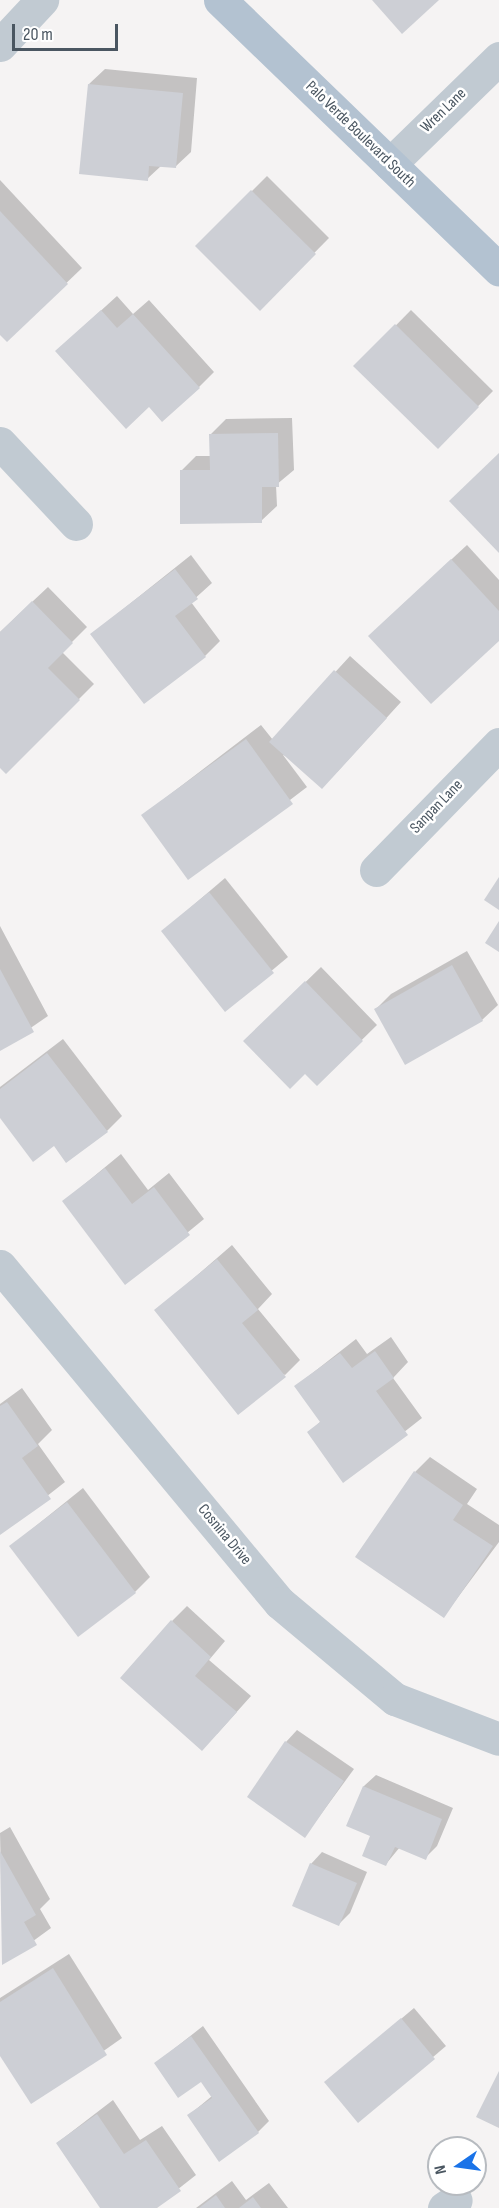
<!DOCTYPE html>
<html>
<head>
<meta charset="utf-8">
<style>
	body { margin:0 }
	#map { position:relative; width:499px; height:2208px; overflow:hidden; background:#f5f3f3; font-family:"Sofia Sans Condensed",sans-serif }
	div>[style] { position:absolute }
	.shadow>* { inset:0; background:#0003 }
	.building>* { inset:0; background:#cdcfd5 }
	.minor>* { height:33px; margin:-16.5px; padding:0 16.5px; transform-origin:16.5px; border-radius:16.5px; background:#c1cad2 }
	.major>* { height:33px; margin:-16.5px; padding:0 16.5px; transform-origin:16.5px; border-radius:16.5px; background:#b3c2d1 }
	span { translate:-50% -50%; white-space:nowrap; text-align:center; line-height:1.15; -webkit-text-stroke:5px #fff; paint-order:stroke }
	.street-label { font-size:16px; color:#4a5661 }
	.north { position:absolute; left:427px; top:2136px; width:60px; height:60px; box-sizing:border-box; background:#fff; border:2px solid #b7bbc0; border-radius:50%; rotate:257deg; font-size:16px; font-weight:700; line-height:24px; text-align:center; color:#4a5661 }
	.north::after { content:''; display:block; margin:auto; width:21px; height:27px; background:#1a73e8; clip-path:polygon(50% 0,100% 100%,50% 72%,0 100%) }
	.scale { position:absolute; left:12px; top:24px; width:106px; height:27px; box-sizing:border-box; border:3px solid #4a5661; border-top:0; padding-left:8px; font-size:18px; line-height:21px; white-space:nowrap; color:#4a5661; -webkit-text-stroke:4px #fff; paint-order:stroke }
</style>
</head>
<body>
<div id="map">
	<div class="shadow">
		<div style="clip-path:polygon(105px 69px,197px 78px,191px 152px,175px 167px,161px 166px,147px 179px,89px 84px)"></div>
		<div style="clip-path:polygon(267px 176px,329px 238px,260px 308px,197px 246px)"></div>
		<div style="clip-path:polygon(0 180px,82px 268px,7px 340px,0 332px)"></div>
		<div style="clip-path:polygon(117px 296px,133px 314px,149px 300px,214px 372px,199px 387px,149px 405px,73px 336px)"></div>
		<div style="clip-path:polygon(411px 310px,493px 391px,438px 447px,356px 366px)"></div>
		<div style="clip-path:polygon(292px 418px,294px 470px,276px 485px,277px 506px,261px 521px,181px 471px,196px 456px,211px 456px,211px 434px,226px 419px)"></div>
		<div style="clip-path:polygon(467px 545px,499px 580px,499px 639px,385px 621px)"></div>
		<div style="clip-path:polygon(191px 555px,212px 583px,191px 602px,220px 641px,205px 656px,92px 634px)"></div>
		<div style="clip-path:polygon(48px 587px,87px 627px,62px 652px,94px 684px,6px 772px,0 766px,0 632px)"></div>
		<div style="clip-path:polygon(350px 656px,401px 702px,337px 772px,283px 755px,307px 787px,188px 878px,143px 815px,261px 725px,273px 740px)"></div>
		<div style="clip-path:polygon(225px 878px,288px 957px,225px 1010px,163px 931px)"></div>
		<div style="clip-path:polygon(0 926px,48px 1016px,0 1049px)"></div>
		<div style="clip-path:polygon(467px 951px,498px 1005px,482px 1020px,406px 1063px,376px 1009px,391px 994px)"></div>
		<div style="clip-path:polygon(321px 967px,377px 1025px,317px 1084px,305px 1072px,245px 1041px)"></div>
		<div style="clip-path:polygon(63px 1039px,122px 1116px,107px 1131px,54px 1144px,0 1116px,0 1087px)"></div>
		<div style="clip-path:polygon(121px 1154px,148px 1190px,169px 1173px,204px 1219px,126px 1283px,64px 1201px)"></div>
		<div style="clip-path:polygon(232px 1245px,272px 1294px,258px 1309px,300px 1360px,285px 1375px,156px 1311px)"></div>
		<div style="clip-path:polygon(391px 1337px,408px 1362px,393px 1378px,422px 1418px,343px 1480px,309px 1433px,321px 1421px,296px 1386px,356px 1339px,367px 1354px)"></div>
		<div style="clip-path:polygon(22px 1388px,52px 1430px,38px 1444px,65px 1482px,0 1533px,0 1404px)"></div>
		<div style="clip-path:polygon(430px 1457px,477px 1489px,467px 1504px,499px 1525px,499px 1542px,444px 1616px,415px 1472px)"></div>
		<div style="clip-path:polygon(83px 1488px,150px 1577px,135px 1592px,11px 1546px)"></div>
		<div style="clip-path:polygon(187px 1606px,225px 1641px,209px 1660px,251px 1696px,217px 1734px,172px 1621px)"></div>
		<div style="clip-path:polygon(297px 1730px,354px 1769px,305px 1836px,286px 1742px)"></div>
		<div style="clip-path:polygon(376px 1775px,453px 1808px,437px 1846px,425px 1858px,400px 1847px,386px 1864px,372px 1835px,348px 1825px,364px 1786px)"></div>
		<div style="clip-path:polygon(10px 1827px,50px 1899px,40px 1909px,51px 1928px,3px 1963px,0 1833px)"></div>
		<div style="clip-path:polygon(322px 1852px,367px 1872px,350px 1913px,339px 1924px,311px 1864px)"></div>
		<div style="clip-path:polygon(69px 1954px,122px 2038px,31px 2102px,0 2053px,0 1998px)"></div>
		<div style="clip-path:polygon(414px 2008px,446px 2046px,358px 2121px,326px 2082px)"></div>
		<div style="clip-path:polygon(203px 2026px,269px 2121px,258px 2132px,189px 2115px,212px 2096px,201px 2080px,156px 2063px)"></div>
		<div style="clip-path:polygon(113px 2100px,140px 2140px,162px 2126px,196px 2175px,154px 2208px,102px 2208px,57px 2143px)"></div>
		<div style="clip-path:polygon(232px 2181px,246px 2200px,269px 2183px,288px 2208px,196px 2208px)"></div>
	</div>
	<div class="building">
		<div style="clip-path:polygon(372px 0,439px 0,402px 34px)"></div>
		<div style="clip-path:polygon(88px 84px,183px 93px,176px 168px,149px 166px,148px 181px,79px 174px)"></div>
		<div style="clip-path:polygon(251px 190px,316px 254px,260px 311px,195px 246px)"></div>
		<div style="clip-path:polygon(0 211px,68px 284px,7px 342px,0 335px)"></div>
		<div style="clip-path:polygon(101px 310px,117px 328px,133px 314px,200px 388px,162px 422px,149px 407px,126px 429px,55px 351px)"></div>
		<div style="clip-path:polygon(395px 324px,479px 407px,438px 449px,353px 366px)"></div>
		<div style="clip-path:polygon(278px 433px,279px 487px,262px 487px,262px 523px,180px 524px,180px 470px,210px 470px,209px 434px)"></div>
		<div style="clip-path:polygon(499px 453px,499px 553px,449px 501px)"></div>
		<div style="clip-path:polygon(451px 559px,499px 611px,499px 641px,431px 704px,368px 636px)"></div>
		<div style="clip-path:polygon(175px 569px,198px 599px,175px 616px,206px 657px,144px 704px,90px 634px)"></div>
		<div style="clip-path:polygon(32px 601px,73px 643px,48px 668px,80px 700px,6px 774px,0 768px,0 632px)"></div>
		<div style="clip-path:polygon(334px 670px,387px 718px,322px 789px,269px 742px)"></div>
		<div style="clip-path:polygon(246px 739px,293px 804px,188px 880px,141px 815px)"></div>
		<div style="clip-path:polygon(499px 877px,499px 910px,484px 900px)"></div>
		<div style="clip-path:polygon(209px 892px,274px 973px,225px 1012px,161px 931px)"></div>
		<div style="clip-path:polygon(499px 921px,499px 952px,485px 943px)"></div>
		<div style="clip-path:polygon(452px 965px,483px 1021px,405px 1065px,374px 1009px)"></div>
		<div style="clip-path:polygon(0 969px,34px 1032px,0 1051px)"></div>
		<div style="clip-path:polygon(305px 981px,363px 1041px,317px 1086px,305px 1074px,290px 1089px,243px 1041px)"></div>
		<div style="clip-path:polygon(47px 1053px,108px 1132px,66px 1163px,54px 1146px,33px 1162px,0 1118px,0 1089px)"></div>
		<div style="clip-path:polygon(105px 1168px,132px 1204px,154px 1187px,190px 1235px,125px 1285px,62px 1201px)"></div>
		<div style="clip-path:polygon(217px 1259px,258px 1310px,242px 1323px,286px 1377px,238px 1415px,154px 1310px)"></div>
		<div style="clip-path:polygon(375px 1351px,394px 1378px,376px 1391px,408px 1435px,343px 1483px,307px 1432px,320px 1422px,294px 1386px,340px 1353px,352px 1368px)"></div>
		<div style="clip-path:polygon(7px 1402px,38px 1446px,22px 1458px,51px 1499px,0 1535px,0 1406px)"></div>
		<div style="clip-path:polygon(414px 1471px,463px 1505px,453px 1520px,493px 1546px,444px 1618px,355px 1557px)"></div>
		<div style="clip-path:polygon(67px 1502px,136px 1593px,78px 1637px,9px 1546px)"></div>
		<div style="clip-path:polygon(171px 1620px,211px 1657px,195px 1676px,237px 1712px,202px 1751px,120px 1678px)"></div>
		<div style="clip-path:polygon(285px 1741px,344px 1781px,305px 1838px,247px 1797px)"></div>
		<div style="clip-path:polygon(363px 1786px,442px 1819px,426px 1860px,395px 1847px,386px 1866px,362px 1856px,370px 1836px,346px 1826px)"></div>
		<div style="clip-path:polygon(0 1851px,36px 1915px,24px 1922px,37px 1945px,2px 1965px)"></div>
		<div style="clip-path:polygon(310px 1863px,357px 1883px,339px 1926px,292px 1906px)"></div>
		<div style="clip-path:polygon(53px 1968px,107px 2055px,31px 2104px,0 2056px,0 2002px)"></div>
		<div style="clip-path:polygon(401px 2018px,435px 2059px,358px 2123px,324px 2082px)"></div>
		<div style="clip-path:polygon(191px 2036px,259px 2133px,219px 2162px,187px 2115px,212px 2098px,201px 2082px,178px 2098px,154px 2063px)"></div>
		<div style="clip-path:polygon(499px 2071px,499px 2128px,476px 2117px)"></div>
		<div style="clip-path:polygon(97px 2114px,124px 2154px,146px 2140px,181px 2191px,157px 2208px,100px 2208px,56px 2143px)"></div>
		<div style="clip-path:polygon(216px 2195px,225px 2208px,199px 2208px)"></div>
		<div style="clip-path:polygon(253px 2197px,261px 2208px,239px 2208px)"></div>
	</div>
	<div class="minor">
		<div style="left:0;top:45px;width:62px;rotate:-47deg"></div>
		<div style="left:390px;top:164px;width:152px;rotate:-44.2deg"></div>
		<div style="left:0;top:443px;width:111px;rotate:46.8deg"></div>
		<div style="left:376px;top:870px;width:176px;rotate:-45.7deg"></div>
		<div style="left:0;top:1266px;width:438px;rotate:50.3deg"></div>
		<div style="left:280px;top:1603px;width:150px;rotate:39.9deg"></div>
		<div style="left:395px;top:1699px;width:111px;rotate:21deg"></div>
		<div style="left:444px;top:2208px;width:14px;rotate:-34deg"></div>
	</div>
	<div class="major">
		<div style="left:220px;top:0;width:388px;rotate:44deg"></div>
	</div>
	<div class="street-label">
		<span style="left:444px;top:111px;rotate:-44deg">Wren Lane</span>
		<span style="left:360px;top:135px;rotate:44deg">Palo Verde Boulevard South</span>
		<span style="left:437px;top:807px;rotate:-46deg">Sanpan Lane</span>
		<span style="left:224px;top:1535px;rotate:50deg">Cosnina Drive</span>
	</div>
	<div class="north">N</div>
	<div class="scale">20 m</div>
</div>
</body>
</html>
